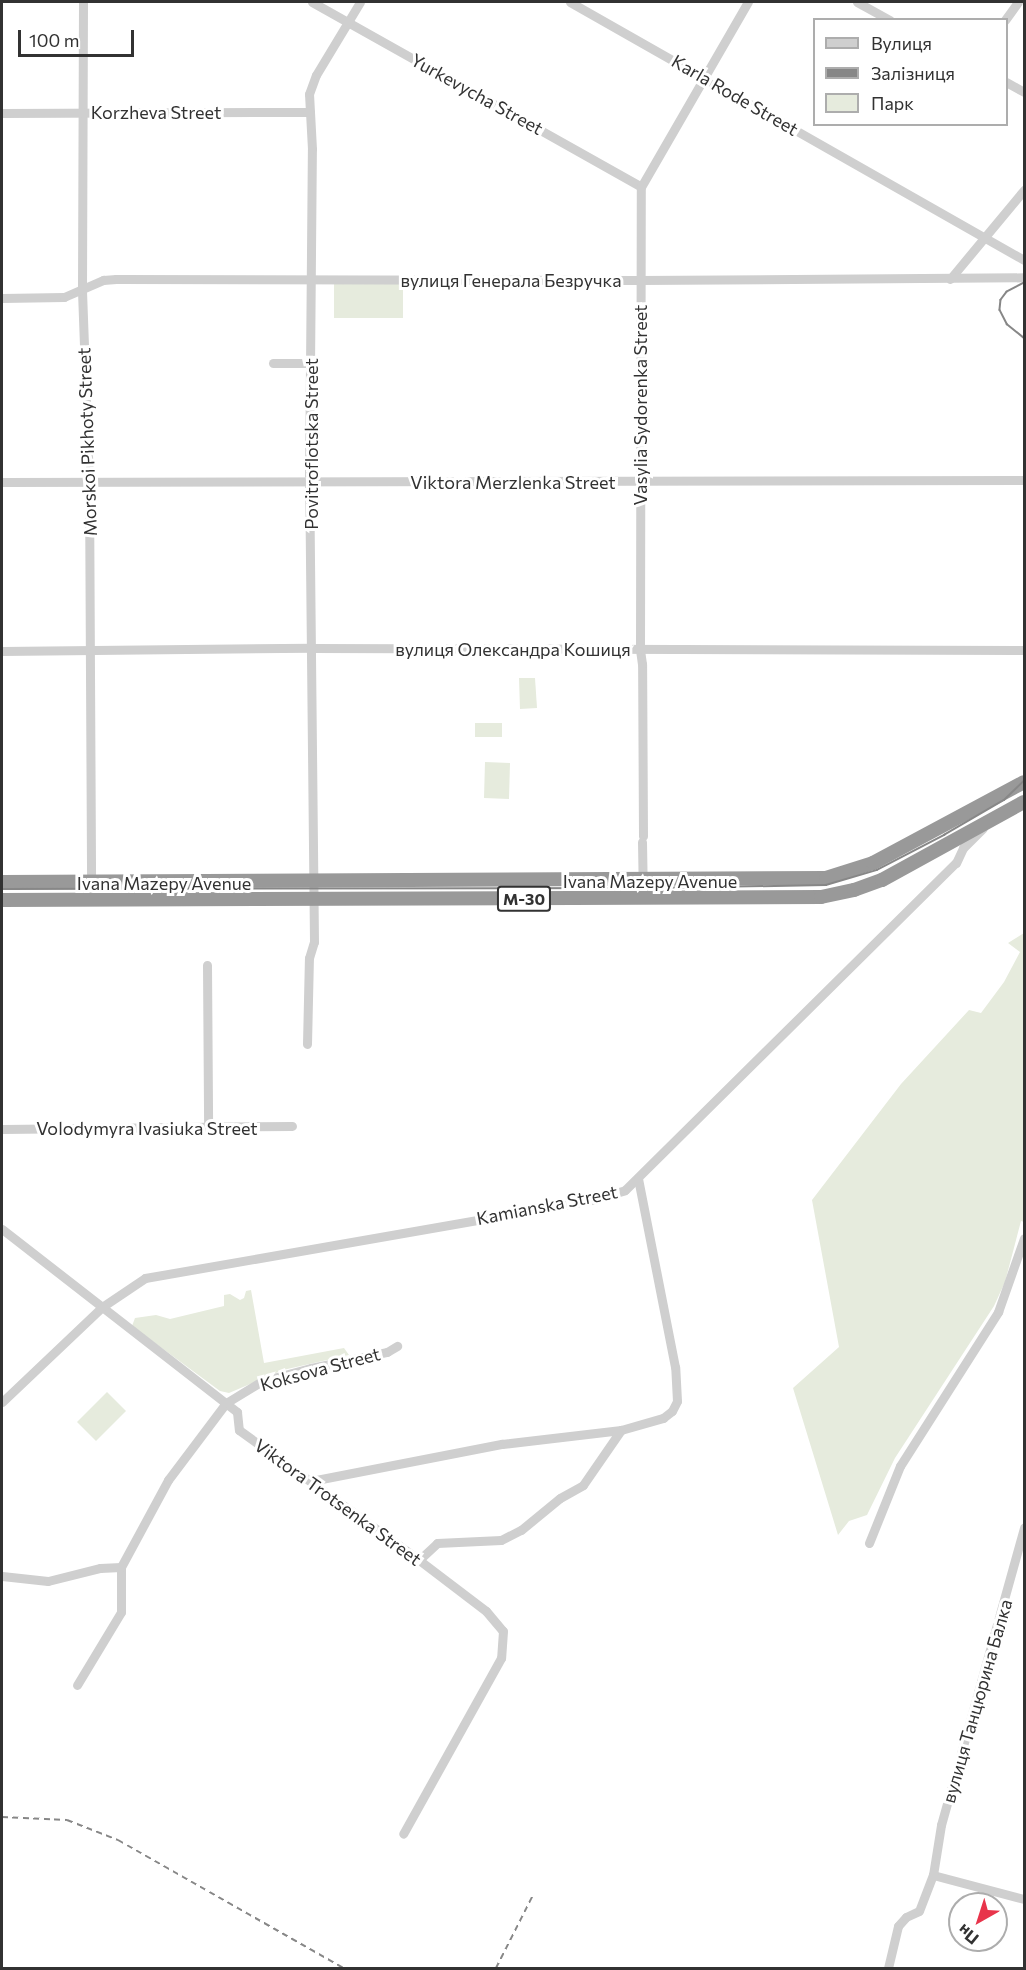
<!DOCTYPE html>
<html>
<head>
<meta charset="utf-8">
<style>
	body { margin:0 }
	#map { position:relative; width:1026px; height:1970px; overflow:hidden; background:#fff; font-family:Commissioner,sans-serif }
	div>[style] { position:absolute }
	.green>* { inset:0; background:#e6ebdd }
	.minor>* { height:9px; margin:-4.5px; padding:0 4.5px; transform-origin:4.5px; border-radius:4.5px; background:#cfcfcf }
	.highway>* { height:14px; margin:-7px; padding:0 7px; transform-origin:7px; border-radius:7px; background:#999 }
	.tram>* { height:1.5px; margin:-0.75px; padding:0 0.75px; transform-origin:0.75px; border-radius:0.75px; background:#878787 }
	.rail>* { height:2px; margin-top:-1px; transform-origin:0; background:repeating-linear-gradient(90deg,#878787 0 6px,transparent 0 10.5px) }
	span { translate:-50% -50%; white-space:nowrap; text-align:center; line-height:1.15; -webkit-text-stroke:6px #fff; paint-order:stroke }
	.shield-label span { padding:2px 4px; background:#fff; border:2px solid; border-radius:4px; -webkit-text-stroke-width:0 }
	.shield-label { font-size:16px; color:#323232; font-weight:700 }
	.street-label { font-size:18px; color:#323232 }
	.frame { position:absolute; inset:0; border:3px solid #323232; pointer-events:none }
	.legend { position:absolute; left:813px; top:18px; width:195px; height:108px; box-sizing:border-box; background:#fff; border:2px solid #adadad; margin:0; padding:8px 10px; list-style:none; font-size:18px; color:#323232 }
	.legend li { display:flex; align-items:center; gap:12px; height:30px }
	.legend b { width:30px; border:2px solid #adadad }
	.north { position:absolute; left:948px; top:1892px; width:60px; height:60px; box-sizing:border-box; background:#fff; border:2px solid #adadad; border-radius:50%; rotate:219deg; font-size:16px; font-weight:700; line-height:24px; text-align:center; color:#323232 }
	.north::after { content:''; display:block; margin:auto; width:21px; height:27px; background:#e8344b; clip-path:polygon(50% 0,100% 100%,50% 72%,0 100%) }
	.scale { position:absolute; left:18px; top:30px; width:116px; height:27px; box-sizing:border-box; border:3px solid #323232; border-top:0; padding-left:8px; font-size:18px; line-height:21px; white-space:nowrap; color:#323232; -webkit-text-stroke:4px #fff; paint-order:stroke }
</style>
</head>
<body>
<div id="map">
	<div class="green">
		<div style="clip-path:polygon(334px 283px,403px 283px,403px 318px,334px 318px)"></div>
		<div style="clip-path:polygon(519px 678px,535px 678px,537px 708px,520px 709px)"></div>
		<div style="clip-path:polygon(475px 723px,502px 723px,502px 737px,475px 737px)"></div>
		<div style="clip-path:polygon(485px 762px,510px 763px,509px 799px,484px 798px)"></div>
		<div style="clip-path:polygon(1024px 933px,1024px 1222px,1021px 1221px,1005px 1282px,994px 1306px,895px 1458px,867px 1515px,849px 1521px,838px 1535px,793px 1388px,839px 1347px,812px 1200px,901px 1084px,969px 1010px,981px 1013px,1004px 982px,1020px 952px,1008px 943px)"></div>
		<div style="clip-path:polygon(251px 1290px,264px 1363px,344px 1348px,349px 1355px,283px 1370px,229px 1393px,220px 1391px,132px 1326px,135px 1318px,156px 1315px,170px 1319px,224px 1306px,224px 1295px,230px 1294px,240px 1300px,244px 1298px,246px 1291px)"></div>
		<div style="clip-path:polygon(107px 1392px,126px 1411px,96px 1441px,77px 1422px)"></div>
	</div>
	<div class="minor">
		<div style="left:83px;top:2px;width:289px;rotate:90.2deg"></div>
		<div style="left:82px;top:291px;width:191px;rotate:87.9deg"></div>
		<div style="left:89px;top:482px;width:401px;rotate:89.7deg"></div>
		<div style="left:312px;top:2px;width:377px;rotate:29.3deg"></div>
		<div style="left:570px;top:2px;width:522px;rotate:29.61deg"></div>
		<div style="left:857px;top:2px;width:38px;rotate:29deg"></div>
		<div style="left:1005px;top:20px;width:22px;rotate:-54deg"></div>
		<div style="left:1006px;top:82px;width:21px;rotate:29deg"></div>
		<div style="left:2px;top:113px;width:308px;rotate:-0.2deg"></div>
		<div style="left:950px;top:279px;width:116px;rotate:-50.3deg"></div>
		<div style="left:2px;top:298px;width:62px;rotate:-0.9deg"></div>
		<div style="left:64px;top:297px;width:43px;rotate:-23.6deg"></div>
		<div style="left:103px;top:280px;width:13px;rotate:-4deg"></div>
		<div style="left:116px;top:279px;width:524px;rotate:0.11deg"></div>
		<div style="left:640px;top:280px;width:384px;rotate:-0.4deg"></div>
		<div style="left:273px;top:363px;width:38px"></div>
		<div style="left:2px;top:482px;width:1022px;rotate:-0.11deg"></div>
		<div style="left:2px;top:651px;width:309px;rotate:-0.6deg"></div>
		<div style="left:311px;top:648px;width:713px;rotate:0.16deg"></div>
		<div style="left:643px;top:836px;width:172px;rotate:-90.3deg"></div>
		<div style="left:642px;top:664px;width:15px;rotate:-98deg"></div>
		<div style="left:640px;top:649px;width:462px;rotate:-89.9deg"></div>
		<div style="left:641px;top:187px;width:214px;rotate:-60deg"></div>
		<div style="left:642px;top:842px;width:57px;rotate:89deg"></div>
		<div style="left:207px;top:965px;width:163px;rotate:89.6deg"></div>
		<div style="left:307px;top:1044px;width:86px;rotate:-88.7deg"></div>
		<div style="left:309px;top:958px;width:17px;rotate:-73deg"></div>
		<div style="left:314px;top:942px;width:460px;rotate:-90.6deg"></div>
		<div style="left:309px;top:482px;width:333px;rotate:-89.5deg"></div>
		<div style="left:312px;top:149px;width:55px;rotate:-93.1deg"></div>
		<div style="left:309px;top:94px;width:20px;rotate:-70deg"></div>
		<div style="left:316px;top:75px;width:85px;rotate:-58.9deg"></div>
		<div style="left:2px;top:1129px;width:290px;rotate:-0.6deg"></div>
		<div style="left:2px;top:1229px;width:298px;rotate:37.9deg"></div>
		<div style="left:237px;top:1412px;width:18px;rotate:84deg"></div>
		<div style="left:239px;top:1430px;width:222px;rotate:35.8deg"></div>
		<div style="left:419px;top:1560px;width:84px;rotate:37.3deg"></div>
		<div style="left:486px;top:1611px;width:26px;rotate:50deg"></div>
		<div style="left:503px;top:1631px;width:27px;rotate:94deg"></div>
		<div style="left:501px;top:1658px;width:201px;rotate:119.1deg"></div>
		<div style="left:2px;top:1402px;width:138px;rotate:-43.5deg"></div>
		<div style="left:102px;top:1307px;width:52px;rotate:-34deg"></div>
		<div style="left:145px;top:1278px;width:453px;rotate:-9.9deg"></div>
		<div style="left:591px;top:1200px;width:35px;rotate:-16deg"></div>
		<div style="left:625px;top:1190px;width:465px;rotate:-44.7deg"></div>
		<div style="left:956px;top:863px;width:17px;rotate:-65deg"></div>
		<div style="left:963px;top:848px;width:28px;rotate:-45deg"></div>
		<div style="left:311px;top:1481px;width:195px;rotate:-11deg"></div>
		<div style="left:502px;top:1444px;width:120px;rotate:-6.7deg"></div>
		<div style="left:621px;top:1430px;width:44px;rotate:-15.9deg"></div>
		<div style="left:663px;top:1418px;width:11px;rotate:-38deg"></div>
		<div style="left:672px;top:1411px;width:11px;rotate:-63deg"></div>
		<div style="left:677px;top:1401px;width:34px;rotate:-93deg"></div>
		<div style="left:675px;top:1367px;width:192px;rotate:-101.1deg"></div>
		<div style="left:869px;top:1543px;width:83px;rotate:-68.1deg"></div>
		<div style="left:900px;top:1466px;width:183px;rotate:-57.5deg"></div>
		<div style="left:998px;top:1312px;width:78px;rotate:-70.6deg"></div>
		<div style="left:419px;top:1560px;width:25px;rotate:-43deg"></div>
		<div style="left:437px;top:1543px;width:64px;rotate:-2.7deg"></div>
		<div style="left:501px;top:1540px;width:22px;rotate:-27deg"></div>
		<div style="left:521px;top:1530px;width:50px;rotate:-39.4deg"></div>
		<div style="left:560px;top:1498px;width:26px;rotate:-29deg"></div>
		<div style="left:583px;top:1485px;width:67px;rotate:-55.4deg"></div>
		<div style="left:2px;top:1576px;width:46px;rotate:6.2deg"></div>
		<div style="left:48px;top:1581px;width:54px;rotate:-14deg"></div>
		<div style="left:100px;top:1568px;width:21px;rotate:-3deg"></div>
		<div style="left:77px;top:1685px;width:85px;rotate:-58.9deg"></div>
		<div style="left:121px;top:1612px;width:45px;rotate:-90deg"></div>
		<div style="left:121px;top:1567px;width:99px;rotate:-61.6deg"></div>
		<div style="left:168px;top:1480px;width:96px;rotate:-53deg"></div>
		<div style="left:226px;top:1403px;width:42px;rotate:-31.4deg"></div>
		<div style="left:262px;top:1381px;width:51px;rotate:-14.9deg"></div>
		<div style="left:311px;top:1368px;width:78px;rotate:-11.9deg"></div>
		<div style="left:387px;top:1352px;width:12px;rotate:-31deg"></div>
		<div style="left:933px;top:1875px;width:94px;rotate:14.8deg"></div>
		<div style="left:888px;top:1968px;width:43px;rotate:-76.6deg"></div>
		<div style="left:898px;top:1926px;width:12px;rotate:-48deg"></div>
		<div style="left:906px;top:1917px;width:14px;rotate:-25deg"></div>
		<div style="left:919px;top:1911px;width:39px;rotate:-69deg"></div>
		<div style="left:933px;top:1875px;width:51px;rotate:-80.9deg"></div>
		<div style="left:941px;top:1825px;width:309px;rotate:-74.4deg"></div>
	</div>
	<div class="highway">
		<div style="left:2px;top:882px;width:824px;rotate:-0.28deg"></div>
		<div style="left:826px;top:878px;width:49px;rotate:-17.7deg"></div>
		<div style="left:873px;top:863px;width:171px;rotate:-28.2deg"></div>
		<div style="left:2px;top:900px;width:819px;rotate:-0.21deg"></div>
		<div style="left:821px;top:897px;width:34px;rotate:-12deg"></div>
		<div style="left:854px;top:890px;width:30px;rotate:-20deg"></div>
		<div style="left:882px;top:880px;width:162px;rotate:-28.8deg"></div>
	</div>
	<div class="tram">
		<div style="left:1024px;top:283px;width:19px;rotate:152deg"></div>
		<div style="left:1007px;top:292px;width:10px;rotate:127deg"></div>
		<div style="left:1001px;top:300px;width:10px;rotate:96deg"></div>
		<div style="left:1000px;top:310px;width:16px;rotate:63deg"></div>
		<div style="left:1007px;top:324px;width:22px;rotate:39deg"></div>
		<div style="left:2px;top:889px;width:641px;rotate:-0.09deg"></div>
		<div style="left:643px;top:888px;width:183px;rotate:-0.9deg"></div>
		<div style="left:826px;top:885px;width:53px;rotate:-16.4deg"></div>
		<div style="left:877px;top:870px;width:76px;rotate:-27.6deg"></div>
		<div style="left:944px;top:835px;width:69px;rotate:-30.3deg"></div>
		<div style="left:1004px;top:800px;width:28px;rotate:-44deg"></div>
	</div>
	<div class="rail">
		<div style="left:2px;top:1817px;width:65px;rotate:2.6deg"></div>
		<div style="left:67px;top:1820px;width:55px;rotate:21.4deg"></div>
		<div style="left:118px;top:1840px;width:259px;rotate:29.6deg"></div>
		<div style="left:496px;top:1968px;width:80px;rotate:-63.1deg"></div>
	</div>
	<div class="shield-label">
		<span style="left:524px;top:899px">М-30</span>
	</div>
	<div class="street-label">
		<span style="left:477px;top:94px;rotate:29deg">Yurkevycha Street</span>
		<span style="left:735px;top:95px;rotate:30deg">Karla Rode Street</span>
		<span style="left:156px;top:112px">Korzheva Street</span>
		<span style="left:511px;top:280px">вулиця Генерала Безручка</span>
		<span style="left:640px;top:405px;rotate:-90deg">Vasylia Sydorenka Street</span>
		<span style="left:87px;top:442px;rotate:-92deg">Morskoi Pikhoty Street</span>
		<span style="left:311px;top:444px;rotate:-90deg">Povitroflotska Street</span>
		<span style="left:513px;top:482px">Viktora Merzlenka Street</span>
		<span style="left:513px;top:649px">вулиця Олександра Кошиця</span>
		<span style="left:650px;top:881px">Ivana Mazepy Avenue</span>
		<span style="left:164px;top:883px">Ivana Mazepy Avenue</span>
		<span style="left:147px;top:1128px">Volodymyra Ivasiuka Street</span>
		<span style="left:547px;top:1205px;rotate:-11deg">Kamianska Street</span>
		<span style="left:320px;top:1369px;rotate:-15deg">Koksova Street</span>
		<span style="left:338px;top:1502px;rotate:36deg">Viktora Trotsenka Street</span>
		<span style="left:977px;top:1701px;rotate:-74deg">вулиця Танцюрина Балка</span>
	</div>
	<div class="frame"></div>
	<ul class="legend">
	<li><b style="height:8px;background:#cfcfcf"></b>Вулиця</li>
	<li><b style="height:8px;background:#878787"></b>Залізниця</li>
	<li><b style="height:16px;background:#e6ebdd"></b>Парк</li>
	</ul>
	<div class="north">Пн</div>
	<div class="scale">100 m</div>
</div>
</body>
</html>
